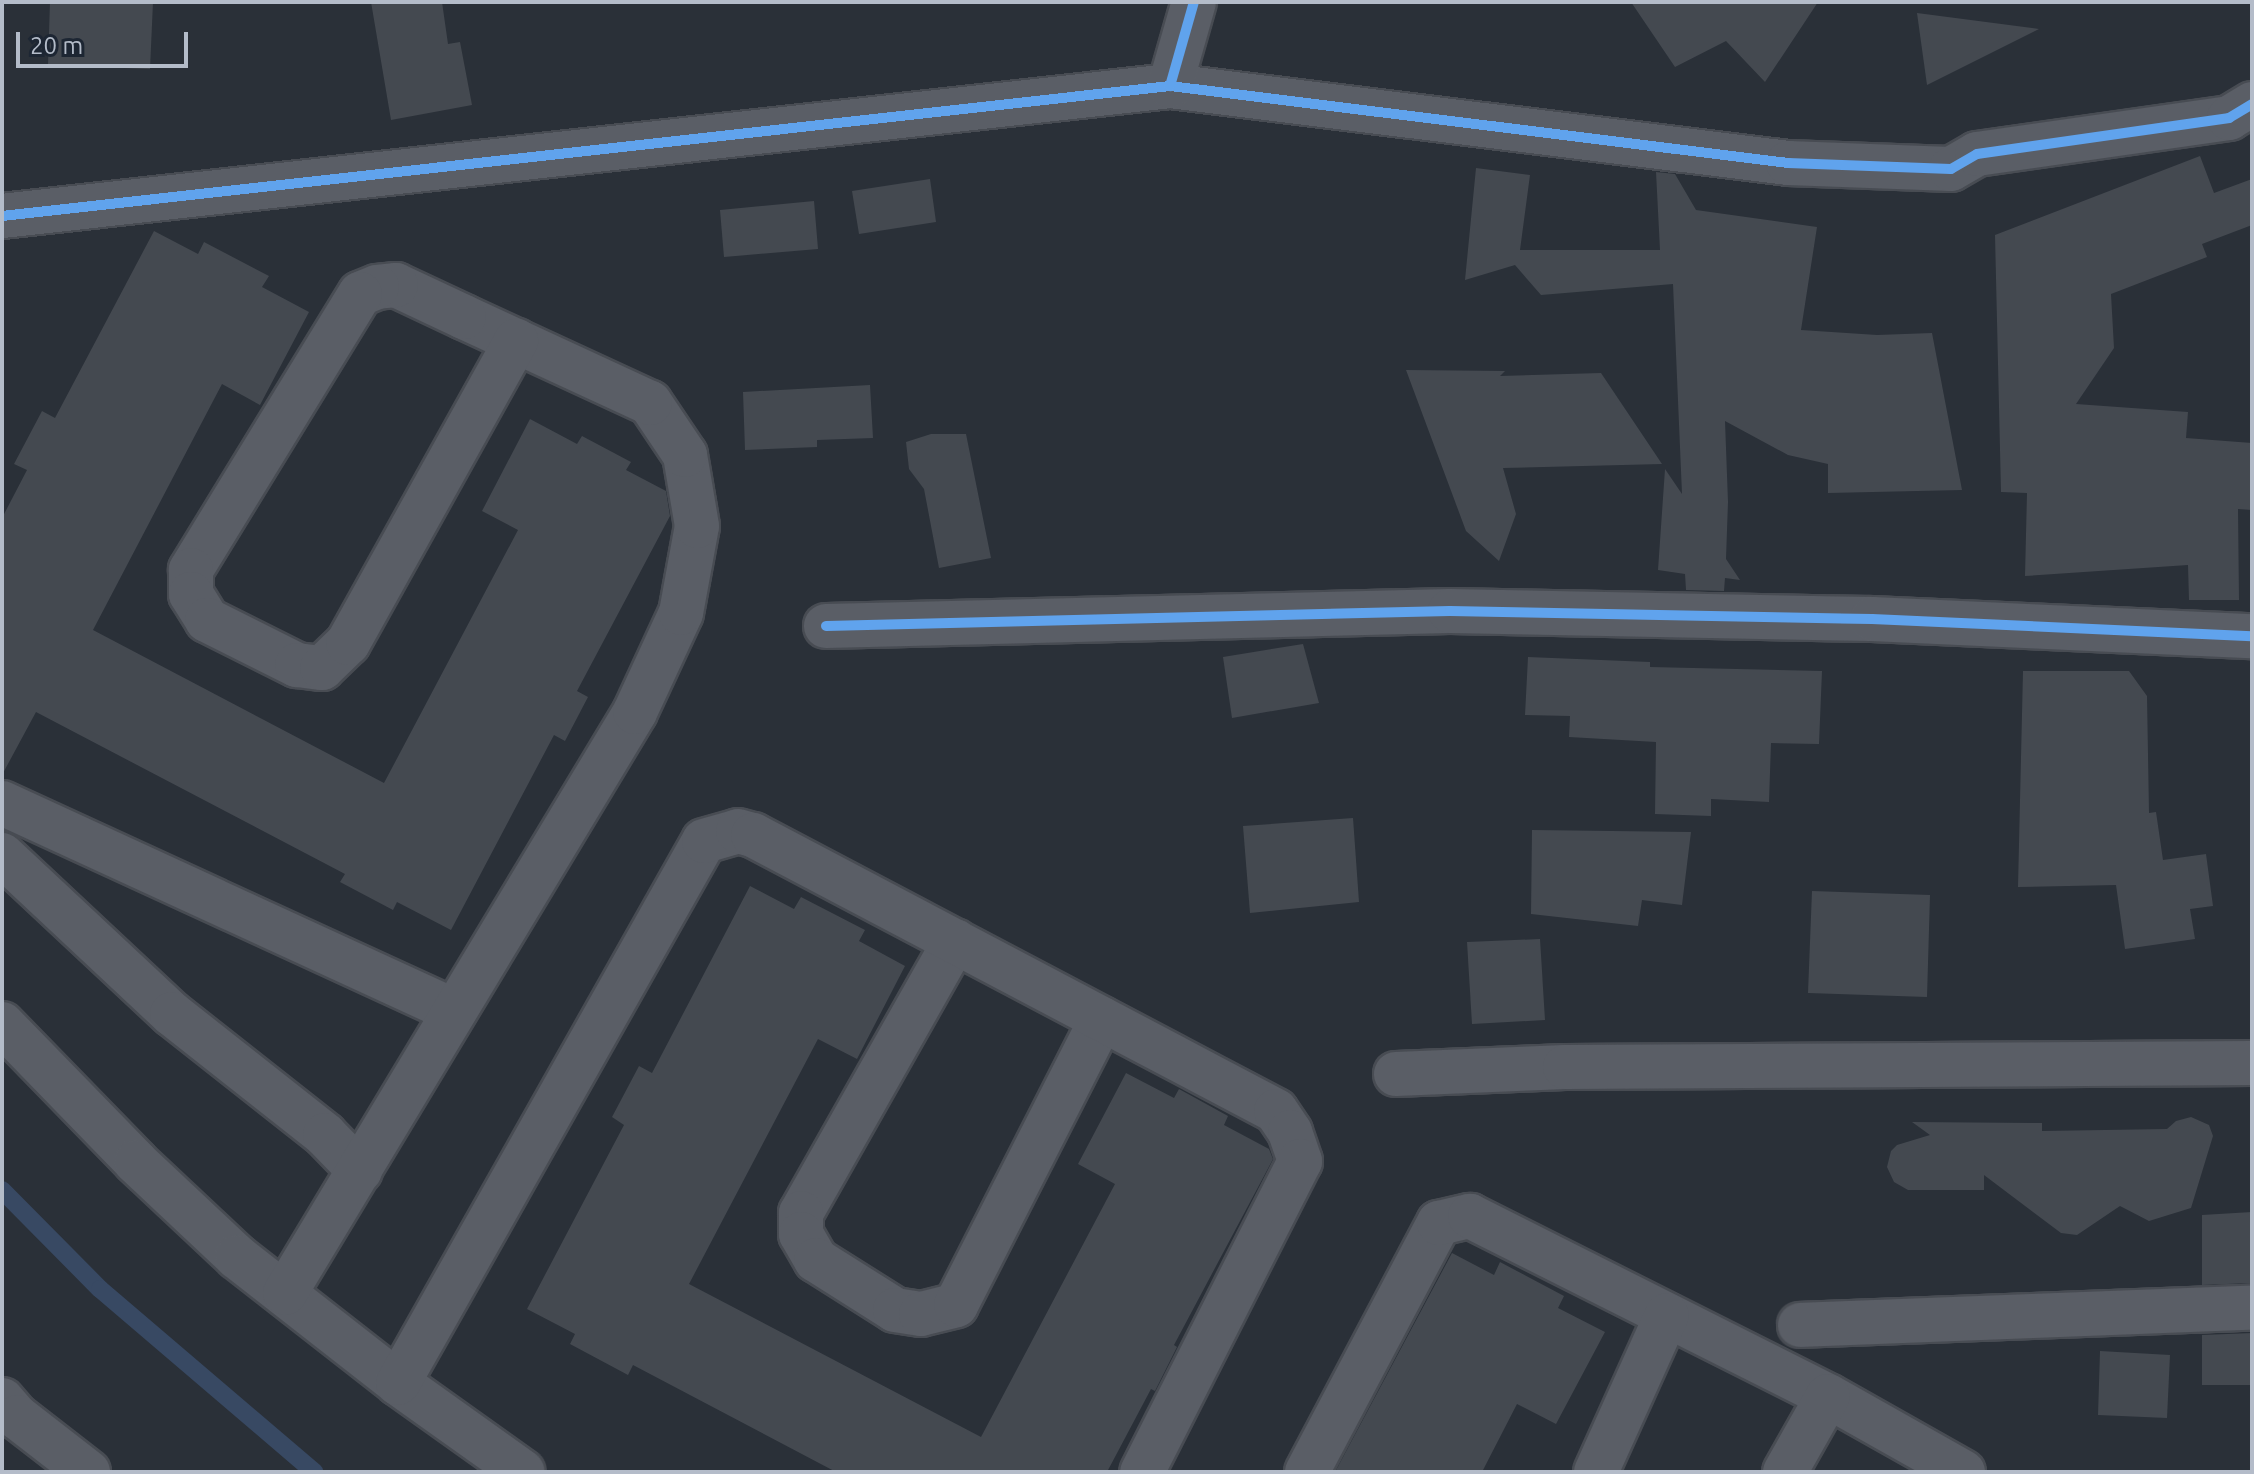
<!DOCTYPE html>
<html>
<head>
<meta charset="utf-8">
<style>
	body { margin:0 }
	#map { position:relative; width:2254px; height:1474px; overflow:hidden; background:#2a3038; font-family:Ubuntu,sans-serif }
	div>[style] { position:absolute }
	.stream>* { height:18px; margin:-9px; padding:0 9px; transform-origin:9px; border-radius:9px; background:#384963 }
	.building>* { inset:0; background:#444950 }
	.roads { filter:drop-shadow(2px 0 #484c53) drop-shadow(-2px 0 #484c53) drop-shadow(0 2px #484c53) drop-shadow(0 -2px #484c53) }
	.minor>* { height:44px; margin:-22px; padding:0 22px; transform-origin:22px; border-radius:22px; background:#5a5e66 }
	.cycleway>* { height:10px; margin:-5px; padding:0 5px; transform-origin:5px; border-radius:5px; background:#60a3ed }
	span { translate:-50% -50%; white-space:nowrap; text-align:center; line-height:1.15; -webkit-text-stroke:7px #1d2633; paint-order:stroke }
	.frame { position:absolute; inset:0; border:4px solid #b4bcc9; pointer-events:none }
	.scale { position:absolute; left:16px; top:32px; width:172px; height:36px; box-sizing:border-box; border:4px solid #b4bcc9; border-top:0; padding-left:10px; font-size:24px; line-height:28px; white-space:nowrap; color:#b4bcc9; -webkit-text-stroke:6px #1d2633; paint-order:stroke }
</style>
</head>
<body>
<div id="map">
	<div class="stream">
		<div style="left:2px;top:1190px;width:139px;rotate:45.3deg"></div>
		<div style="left:100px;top:1289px;width:282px;rotate:40.5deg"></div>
	</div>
	<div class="building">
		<div style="clip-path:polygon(50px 2px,153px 2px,150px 69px,48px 65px)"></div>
		<div style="clip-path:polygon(371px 2px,442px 2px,448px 44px,460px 42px,472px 105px,391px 120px)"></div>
		<div style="clip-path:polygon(1631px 2px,1818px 2px,1765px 82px,1726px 41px,1675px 67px)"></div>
		<div style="clip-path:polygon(1917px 13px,2039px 29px,1927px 85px)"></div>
		<div style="clip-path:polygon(2200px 156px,2214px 193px,2252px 179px,2252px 225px,2202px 244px,2207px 257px,2111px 294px,2114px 348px,2076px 404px,2188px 412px,2186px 438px,2252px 443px,2252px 510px,2238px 509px,2239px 600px,2189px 600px,2188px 565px,2025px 576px,2027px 493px,2001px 492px,1995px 235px)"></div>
		<div style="clip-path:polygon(1476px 168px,1530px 175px,1520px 250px,1660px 250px,1656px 172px,1675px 174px,1696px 210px,1817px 227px,1801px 330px,1877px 335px,1932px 333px,1962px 490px,1828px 493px,1828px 464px,1788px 455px,1725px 421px,1728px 502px,1726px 559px,1740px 580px,1725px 578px,1724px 591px,1686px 590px,1685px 574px,1658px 570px,1665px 469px,1682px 494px,1673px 284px,1541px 295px,1515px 265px,1465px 280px)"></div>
		<div style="clip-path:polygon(930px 179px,936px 222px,859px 234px,852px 191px)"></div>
		<div style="clip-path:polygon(814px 201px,818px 249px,724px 257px,720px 210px)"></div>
		<div style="clip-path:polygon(154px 231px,198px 254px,204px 242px,269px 276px,262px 287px,309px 312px,260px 405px,222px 384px,93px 630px,384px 783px,518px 530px,482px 511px,530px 419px,577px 444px,582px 436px,631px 462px,626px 470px,666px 491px,670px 516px,577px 691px,588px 697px,565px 741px,554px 735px,451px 930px,397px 902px,393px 910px,340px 882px,345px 874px,36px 712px,2px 775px,2px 518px,27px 470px,14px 464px,42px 411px,55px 418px)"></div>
		<div style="clip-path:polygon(1406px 370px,1505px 371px,1500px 376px,1601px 373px,1662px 464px,1503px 468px,1516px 514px,1499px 561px,1466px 531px)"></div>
		<div style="clip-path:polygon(870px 385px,873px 438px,817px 440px,817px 447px,745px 450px,743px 392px)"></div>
		<div style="clip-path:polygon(931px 434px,966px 434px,991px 558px,939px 568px,924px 489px,909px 469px,906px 442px)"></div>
		<div style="clip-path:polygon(1303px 644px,1319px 703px,1232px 718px,1223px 657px)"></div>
		<div style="clip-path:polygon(1528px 657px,1650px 662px,1650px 667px,1822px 671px,1819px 744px,1771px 743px,1769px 802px,1711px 799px,1711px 816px,1655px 814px,1656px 742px,1569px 737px,1570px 716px,1525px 715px)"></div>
		<div style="clip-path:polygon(2023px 671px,2129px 671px,2147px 696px,2149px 813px,2156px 812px,2163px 860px,2206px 854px,2213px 906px,2190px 909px,2195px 939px,2125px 949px,2116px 885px,2018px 887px)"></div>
		<div style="clip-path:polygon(1353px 818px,1359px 902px,1250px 913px,1243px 826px)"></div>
		<div style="clip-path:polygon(1532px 830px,1691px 832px,1682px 905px,1642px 900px,1638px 926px,1531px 914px)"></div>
		<div style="clip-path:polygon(750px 886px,794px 909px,801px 897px,865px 930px,859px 941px,905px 966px,857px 1059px,818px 1039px,689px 1284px,981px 1437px,1115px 1184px,1078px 1164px,1126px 1073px,1174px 1098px,1179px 1089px,1228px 1116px,1224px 1125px,1269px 1149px,1273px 1159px,1174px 1345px,1177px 1347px,1155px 1391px,1151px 1389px,1107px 1472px,836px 1472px,633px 1365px,628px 1375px,570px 1344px,575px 1334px,527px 1309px,624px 1125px,612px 1117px,639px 1066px,652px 1073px)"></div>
		<div style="clip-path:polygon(1812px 891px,1930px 895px,1927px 997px,1808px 993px)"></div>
		<div style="clip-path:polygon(1540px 939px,1545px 1020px,1472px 1024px,1467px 942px)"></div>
		<div style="clip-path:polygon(2191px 1117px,2209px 1125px,2213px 1136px,2191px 1208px,2149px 1221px,2120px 1206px,2077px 1235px,2061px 1233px,1984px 1175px,1984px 1190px,1908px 1190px,1894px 1182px,1887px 1167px,1891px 1151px,1897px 1145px,1930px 1135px,1912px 1122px,2042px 1123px,2042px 1131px,2167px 1129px,2176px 1121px)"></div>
		<div style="clip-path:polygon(2252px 1212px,2252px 1283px,2202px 1285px,2202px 1215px)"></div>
		<div style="clip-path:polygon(1452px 1253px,1494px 1275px,1500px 1262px,1564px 1296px,1558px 1308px,1605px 1332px,1556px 1424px,1517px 1404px,1482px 1472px,1335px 1472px)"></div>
		<div style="clip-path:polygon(2252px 1333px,2252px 1385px,2202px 1385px,2202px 1335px)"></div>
		<div style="clip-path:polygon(2100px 1351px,2170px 1355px,2167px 1418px,2098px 1415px)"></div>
	</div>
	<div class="roads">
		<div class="minor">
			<div style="left:1170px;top:86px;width:623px;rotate:7.1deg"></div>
			<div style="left:1788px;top:163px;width:163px;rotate:2.1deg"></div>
			<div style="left:1951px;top:169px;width:30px;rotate:-30deg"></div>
			<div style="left:1977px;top:154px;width:255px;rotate:-8.1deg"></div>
			<div style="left:2229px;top:118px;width:27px;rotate:-31deg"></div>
			<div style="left:2px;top:216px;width:1175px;rotate:-6.35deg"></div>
			<div style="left:1170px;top:86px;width:87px;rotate:-74.1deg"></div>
			<div style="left:826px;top:626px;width:624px;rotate:-1.38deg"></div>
			<div style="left:1450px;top:611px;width:422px;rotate:1.1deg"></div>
			<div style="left:1872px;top:619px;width:380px;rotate:2.6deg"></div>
			<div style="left:2px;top:803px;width:498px;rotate:24.7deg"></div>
			<div style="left:2px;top:855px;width:233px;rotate:43.1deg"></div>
			<div style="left:172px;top:1014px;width:195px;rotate:38.3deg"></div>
			<div style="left:325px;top:1135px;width:50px;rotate:45.8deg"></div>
			<div style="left:955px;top:941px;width:313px;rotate:119.5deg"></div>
			<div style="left:801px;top:1213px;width:21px;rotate:90deg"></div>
			<div style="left:801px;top:1234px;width:30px;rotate:60deg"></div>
			<div style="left:816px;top:1260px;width:93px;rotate:32.3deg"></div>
			<div style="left:895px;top:1310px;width:26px;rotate:9deg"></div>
			<div style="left:921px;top:1314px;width:36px;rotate:-14deg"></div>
			<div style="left:956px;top:1305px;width:321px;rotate:-63deg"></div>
			<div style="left:2px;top:1024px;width:192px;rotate:45.8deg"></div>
			<div style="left:136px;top:1162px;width:139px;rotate:43.2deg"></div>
			<div style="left:237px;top:1257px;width:204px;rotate:38deg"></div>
			<div style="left:398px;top:1383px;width:153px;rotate:35.5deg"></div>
			<div style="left:1396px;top:1074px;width:169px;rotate:-2.4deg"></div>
			<div style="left:1565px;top:1067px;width:687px;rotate:-0.33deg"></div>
			<div style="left:285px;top:1293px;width:678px;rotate:-58.93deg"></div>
			<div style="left:635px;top:712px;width:109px;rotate:-65.1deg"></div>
			<div style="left:681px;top:613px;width:88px;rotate:-79.6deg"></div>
			<div style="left:697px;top:526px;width:72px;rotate:-99.6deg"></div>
			<div style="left:685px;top:455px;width:63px;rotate:-123.9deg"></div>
			<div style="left:650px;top:403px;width:205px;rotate:-155.2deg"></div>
			<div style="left:464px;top:317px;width:75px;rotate:-154.8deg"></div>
			<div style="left:396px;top:285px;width:19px;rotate:174deg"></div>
			<div style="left:377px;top:287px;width:18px;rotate:158deg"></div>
			<div style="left:360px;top:294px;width:324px;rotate:121.5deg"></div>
			<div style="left:191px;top:570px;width:24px;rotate:90deg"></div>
			<div style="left:191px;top:594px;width:31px;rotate:58deg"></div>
			<div style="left:207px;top:620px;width:101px;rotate:26.6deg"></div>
			<div style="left:297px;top:665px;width:25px;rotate:7deg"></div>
			<div style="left:322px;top:668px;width:36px;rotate:-44deg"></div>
			<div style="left:348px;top:643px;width:346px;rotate:-60.9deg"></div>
			<div style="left:1800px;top:1325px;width:452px;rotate:-2.2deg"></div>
			<div style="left:398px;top:1383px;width:622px;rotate:-60.55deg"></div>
			<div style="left:704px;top:841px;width:35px;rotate:-16deg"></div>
			<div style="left:738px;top:831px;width:16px;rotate:15deg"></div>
			<div style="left:753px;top:835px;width:591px;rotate:27.82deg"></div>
			<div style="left:1276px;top:1111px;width:25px;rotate:56deg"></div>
			<div style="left:1290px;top:1132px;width:31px;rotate:71deg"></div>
			<div style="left:1300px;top:1161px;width:349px;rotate:116.9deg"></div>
			<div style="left:2px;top:1400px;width:23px;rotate:49deg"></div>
			<div style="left:17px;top:1417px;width:90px;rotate:37.8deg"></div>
			<div style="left:1307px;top:1472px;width:282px;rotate:-62.1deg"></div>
			<div style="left:1439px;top:1223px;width:32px;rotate:-13deg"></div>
			<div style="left:1470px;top:1216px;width:401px;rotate:26.7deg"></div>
			<div style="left:1828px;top:1396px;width:155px;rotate:29.4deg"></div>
			<div style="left:1596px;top:1472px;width:172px;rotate:-65.7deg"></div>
			<div style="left:1785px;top:1472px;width:87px;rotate:-60.5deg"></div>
		</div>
	</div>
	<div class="cycleway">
		<div style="left:1170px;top:86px;width:623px;rotate:7.1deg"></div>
		<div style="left:1788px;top:163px;width:163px;rotate:2.1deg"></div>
		<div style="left:1951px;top:169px;width:30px;rotate:-30deg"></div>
		<div style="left:1977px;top:154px;width:255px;rotate:-8.1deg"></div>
		<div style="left:2229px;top:118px;width:27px;rotate:-31deg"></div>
		<div style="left:2px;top:216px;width:1175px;rotate:-6.35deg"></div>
		<div style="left:1170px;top:86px;width:87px;rotate:-74.1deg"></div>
		<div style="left:826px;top:626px;width:624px;rotate:-1.38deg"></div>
		<div style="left:1450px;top:611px;width:422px;rotate:1.1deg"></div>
		<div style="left:1872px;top:619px;width:380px;rotate:2.6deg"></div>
	</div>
	<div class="frame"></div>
	<div class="scale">20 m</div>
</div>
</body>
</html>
